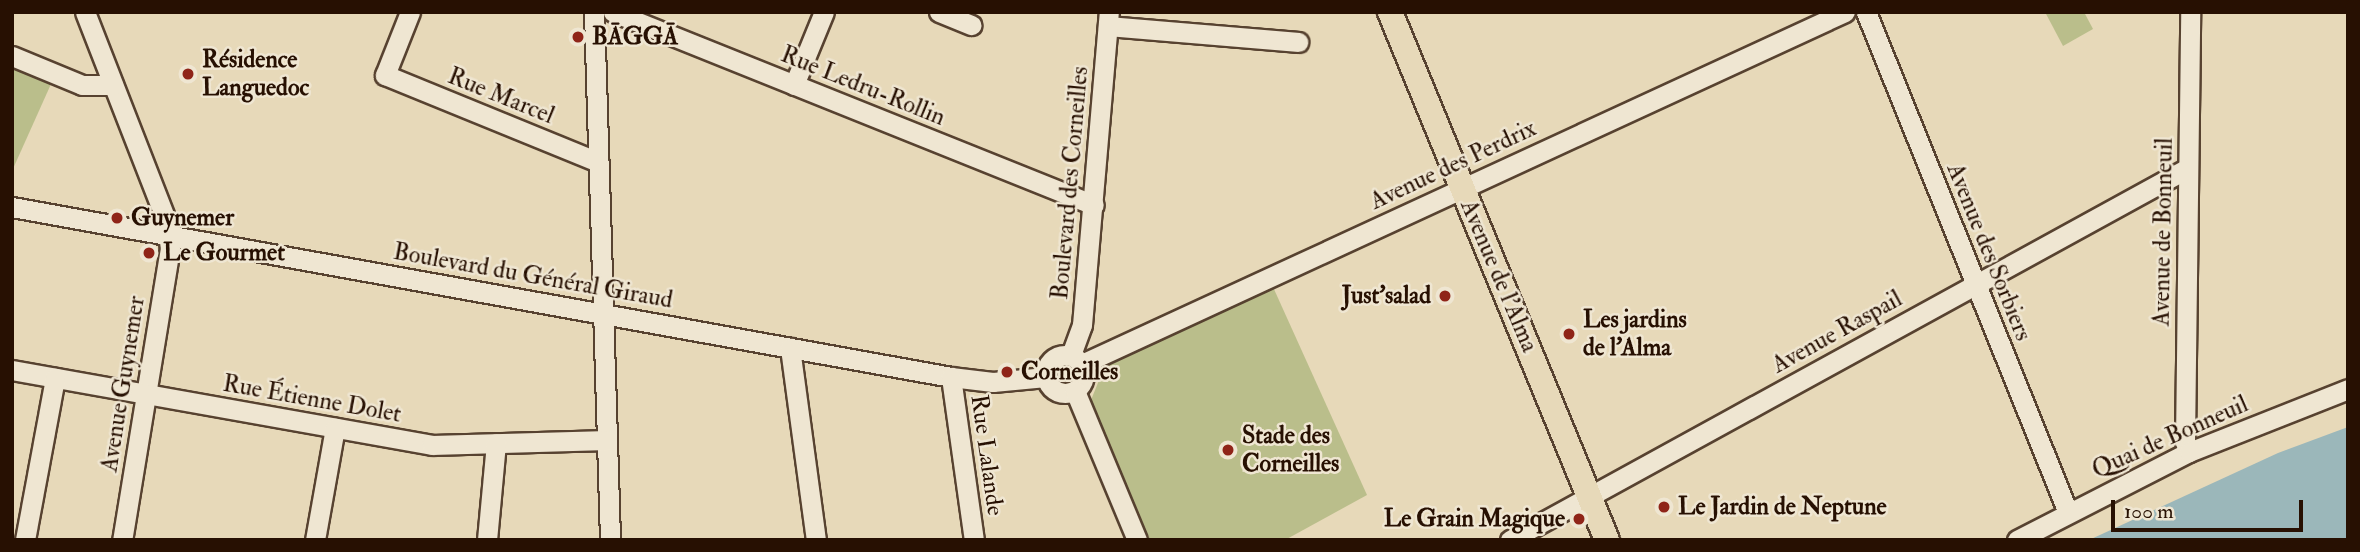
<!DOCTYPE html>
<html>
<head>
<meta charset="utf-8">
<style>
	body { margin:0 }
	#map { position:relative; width:2360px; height:552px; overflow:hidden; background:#e7d9b9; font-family:"IM FELL Double Pica",serif }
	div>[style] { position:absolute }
	.green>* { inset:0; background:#babe8b }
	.water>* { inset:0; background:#9bb7ba }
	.roads { filter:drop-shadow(2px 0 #574230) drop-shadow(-2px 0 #574230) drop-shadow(0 2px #574230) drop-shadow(0 -2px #574230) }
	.minor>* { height:19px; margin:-9.5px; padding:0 9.5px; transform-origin:9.5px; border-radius:9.5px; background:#efe6d2 }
	.minor>.ring { margin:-9.5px; padding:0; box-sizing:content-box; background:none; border:19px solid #efe6d2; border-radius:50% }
	.major>* { height:24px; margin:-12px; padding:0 12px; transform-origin:12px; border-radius:12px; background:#e7d9b9 }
	.dots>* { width:19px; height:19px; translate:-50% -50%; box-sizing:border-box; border:4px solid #efe6d2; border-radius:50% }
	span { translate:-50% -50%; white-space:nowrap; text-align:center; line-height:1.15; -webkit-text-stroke:5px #efe6d2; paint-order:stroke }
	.poi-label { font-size:24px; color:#271002; font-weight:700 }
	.left { translate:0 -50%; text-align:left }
	.right { translate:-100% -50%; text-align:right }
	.street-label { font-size:24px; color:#271002 }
	.frame { position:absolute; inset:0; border:14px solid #271002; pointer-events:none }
	.scale { position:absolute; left:2111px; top:500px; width:192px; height:32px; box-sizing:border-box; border:4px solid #271002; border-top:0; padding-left:9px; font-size:21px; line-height:24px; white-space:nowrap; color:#271002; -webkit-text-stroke:5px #efe6d2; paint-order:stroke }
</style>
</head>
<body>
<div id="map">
	<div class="green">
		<div style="clip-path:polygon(2045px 12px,2084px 12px,2093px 29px,2063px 46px)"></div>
		<div style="clip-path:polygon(12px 68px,51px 84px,12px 171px)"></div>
		<div style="clip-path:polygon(1273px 287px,1367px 495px,1285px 540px,1148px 540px,1089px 405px,1106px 363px)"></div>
	</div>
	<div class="water">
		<div style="clip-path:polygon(2348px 427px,2348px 538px,2089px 540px,2278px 453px)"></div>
	</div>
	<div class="roads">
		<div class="minor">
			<div style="left:85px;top:12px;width:223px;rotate:68.7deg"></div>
			<div style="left:166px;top:220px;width:28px;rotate:82deg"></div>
			<div style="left:170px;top:248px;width:296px;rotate:99.3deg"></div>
			<div style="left:410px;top:12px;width:68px;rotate:111.6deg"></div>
			<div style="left:385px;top:75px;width:230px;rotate:22.2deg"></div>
			<div style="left:594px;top:12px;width:528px;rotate:88.26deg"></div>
			<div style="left:613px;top:12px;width:518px;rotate:21.86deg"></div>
			<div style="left:939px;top:12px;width:35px;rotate:22deg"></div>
			<div style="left:1866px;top:12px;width:537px;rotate:68.02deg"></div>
			<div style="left:1108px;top:26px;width:191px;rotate:4.8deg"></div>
			<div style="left:12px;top:56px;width:76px;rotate:22.5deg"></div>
			<div style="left:82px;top:85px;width:31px"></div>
			<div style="left:794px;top:85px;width:79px;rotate:-67.7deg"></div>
			<div style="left:12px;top:207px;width:954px;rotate:10.26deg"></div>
			<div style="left:951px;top:377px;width:42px;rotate:6.8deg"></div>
			<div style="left:993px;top:382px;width:53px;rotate:-5.4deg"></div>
			<div style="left:790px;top:348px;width:194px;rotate:82.3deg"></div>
			<div class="ring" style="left:1046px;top:355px;width:19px;height:19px"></div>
			<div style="left:1071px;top:355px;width:32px;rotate:-70deg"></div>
			<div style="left:1082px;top:325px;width:314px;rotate:-85.1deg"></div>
			<div style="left:1082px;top:364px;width:840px;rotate:-24.77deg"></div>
			<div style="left:12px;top:370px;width:427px;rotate:10.1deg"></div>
			<div style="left:432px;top:445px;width:175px;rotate:-1.6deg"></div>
			<div style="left:951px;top:377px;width:165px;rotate:82deg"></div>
			<div style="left:1075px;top:391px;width:161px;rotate:67.4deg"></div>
			<div style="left:2189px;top:452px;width:11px;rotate:-112deg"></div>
			<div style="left:2185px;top:442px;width:430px;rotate:-89.3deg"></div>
			<div style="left:25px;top:540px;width:165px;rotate:-79.5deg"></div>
			<div style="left:315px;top:540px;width:114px;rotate:-79.9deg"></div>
			<div style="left:487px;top:540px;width:97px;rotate:-84.7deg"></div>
			<div style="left:1510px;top:540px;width:773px;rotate:-28.75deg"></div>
			<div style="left:2017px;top:540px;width:193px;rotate:-27.1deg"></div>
			<div style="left:2189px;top:452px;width:171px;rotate:-21.6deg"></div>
		</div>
		<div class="major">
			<div style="left:1390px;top:12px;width:571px;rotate:67.66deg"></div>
		</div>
	</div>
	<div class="dots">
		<div style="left:578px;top:37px;background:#8f2418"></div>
		<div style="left:188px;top:74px;background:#8f2418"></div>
		<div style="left:117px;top:218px;background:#8f2418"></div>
		<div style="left:149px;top:253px;background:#8f2418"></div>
		<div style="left:1445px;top:296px;background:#8f2418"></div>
		<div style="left:1569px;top:334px;background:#8f2418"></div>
		<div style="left:1007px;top:372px;background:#8f2418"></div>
		<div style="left:1228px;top:450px;background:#8f2418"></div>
		<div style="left:1664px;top:507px;background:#8f2418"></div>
		<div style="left:1579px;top:519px;background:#8f2418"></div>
	</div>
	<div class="poi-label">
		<span class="left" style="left:592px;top:37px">BĀGGĀ</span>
		<span class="left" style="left:202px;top:74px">Résidence<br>Languedoc</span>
		<span class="left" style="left:131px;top:218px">Guynemer</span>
		<span class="left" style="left:163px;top:253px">Le Gourmet</span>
		<span class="right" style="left:1431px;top:296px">Just'salad</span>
		<span class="left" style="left:1583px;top:334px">Les jardins<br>de l'Alma</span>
		<span class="left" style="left:1021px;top:372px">Corneilles</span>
		<span class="left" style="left:1242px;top:450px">Stade des<br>Corneilles</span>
		<span class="left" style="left:1678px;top:507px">Le Jardin de Neptune</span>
		<span class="right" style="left:1565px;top:519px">Le Grain Magique</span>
	</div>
	<div class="street-label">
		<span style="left:863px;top:86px;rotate:22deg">Rue Ledru-Rollin</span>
		<span style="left:501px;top:96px;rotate:22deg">Rue Marcel</span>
		<span style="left:1453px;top:165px;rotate:-25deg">Avenue des Perdrix</span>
		<span style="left:1070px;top:183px;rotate:-85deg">Boulevard des Corneilles</span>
		<span style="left:2163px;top:232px;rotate:-89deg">Avenue de Bonneuil</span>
		<span style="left:1989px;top:252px;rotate:68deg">Avenue des Sorbiers</span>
		<span style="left:533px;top:276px;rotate:10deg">Boulevard du Général Giraud</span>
		<span style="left:1499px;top:276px;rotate:67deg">Avenue de l'Alma</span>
		<span style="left:1837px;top:332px;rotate:-29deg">Avenue Raspail</span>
		<span style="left:123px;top:384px;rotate:-81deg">Avenue Guynemer</span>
		<span style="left:312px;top:399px;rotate:10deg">Rue Étienne Dolet</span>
		<span style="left:2170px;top:437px;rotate:-24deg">Quai de Bonneuil</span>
		<span style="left:987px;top:455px;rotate:82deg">Rue Lalande</span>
	</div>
	<div class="frame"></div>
	<div class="scale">100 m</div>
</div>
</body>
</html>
